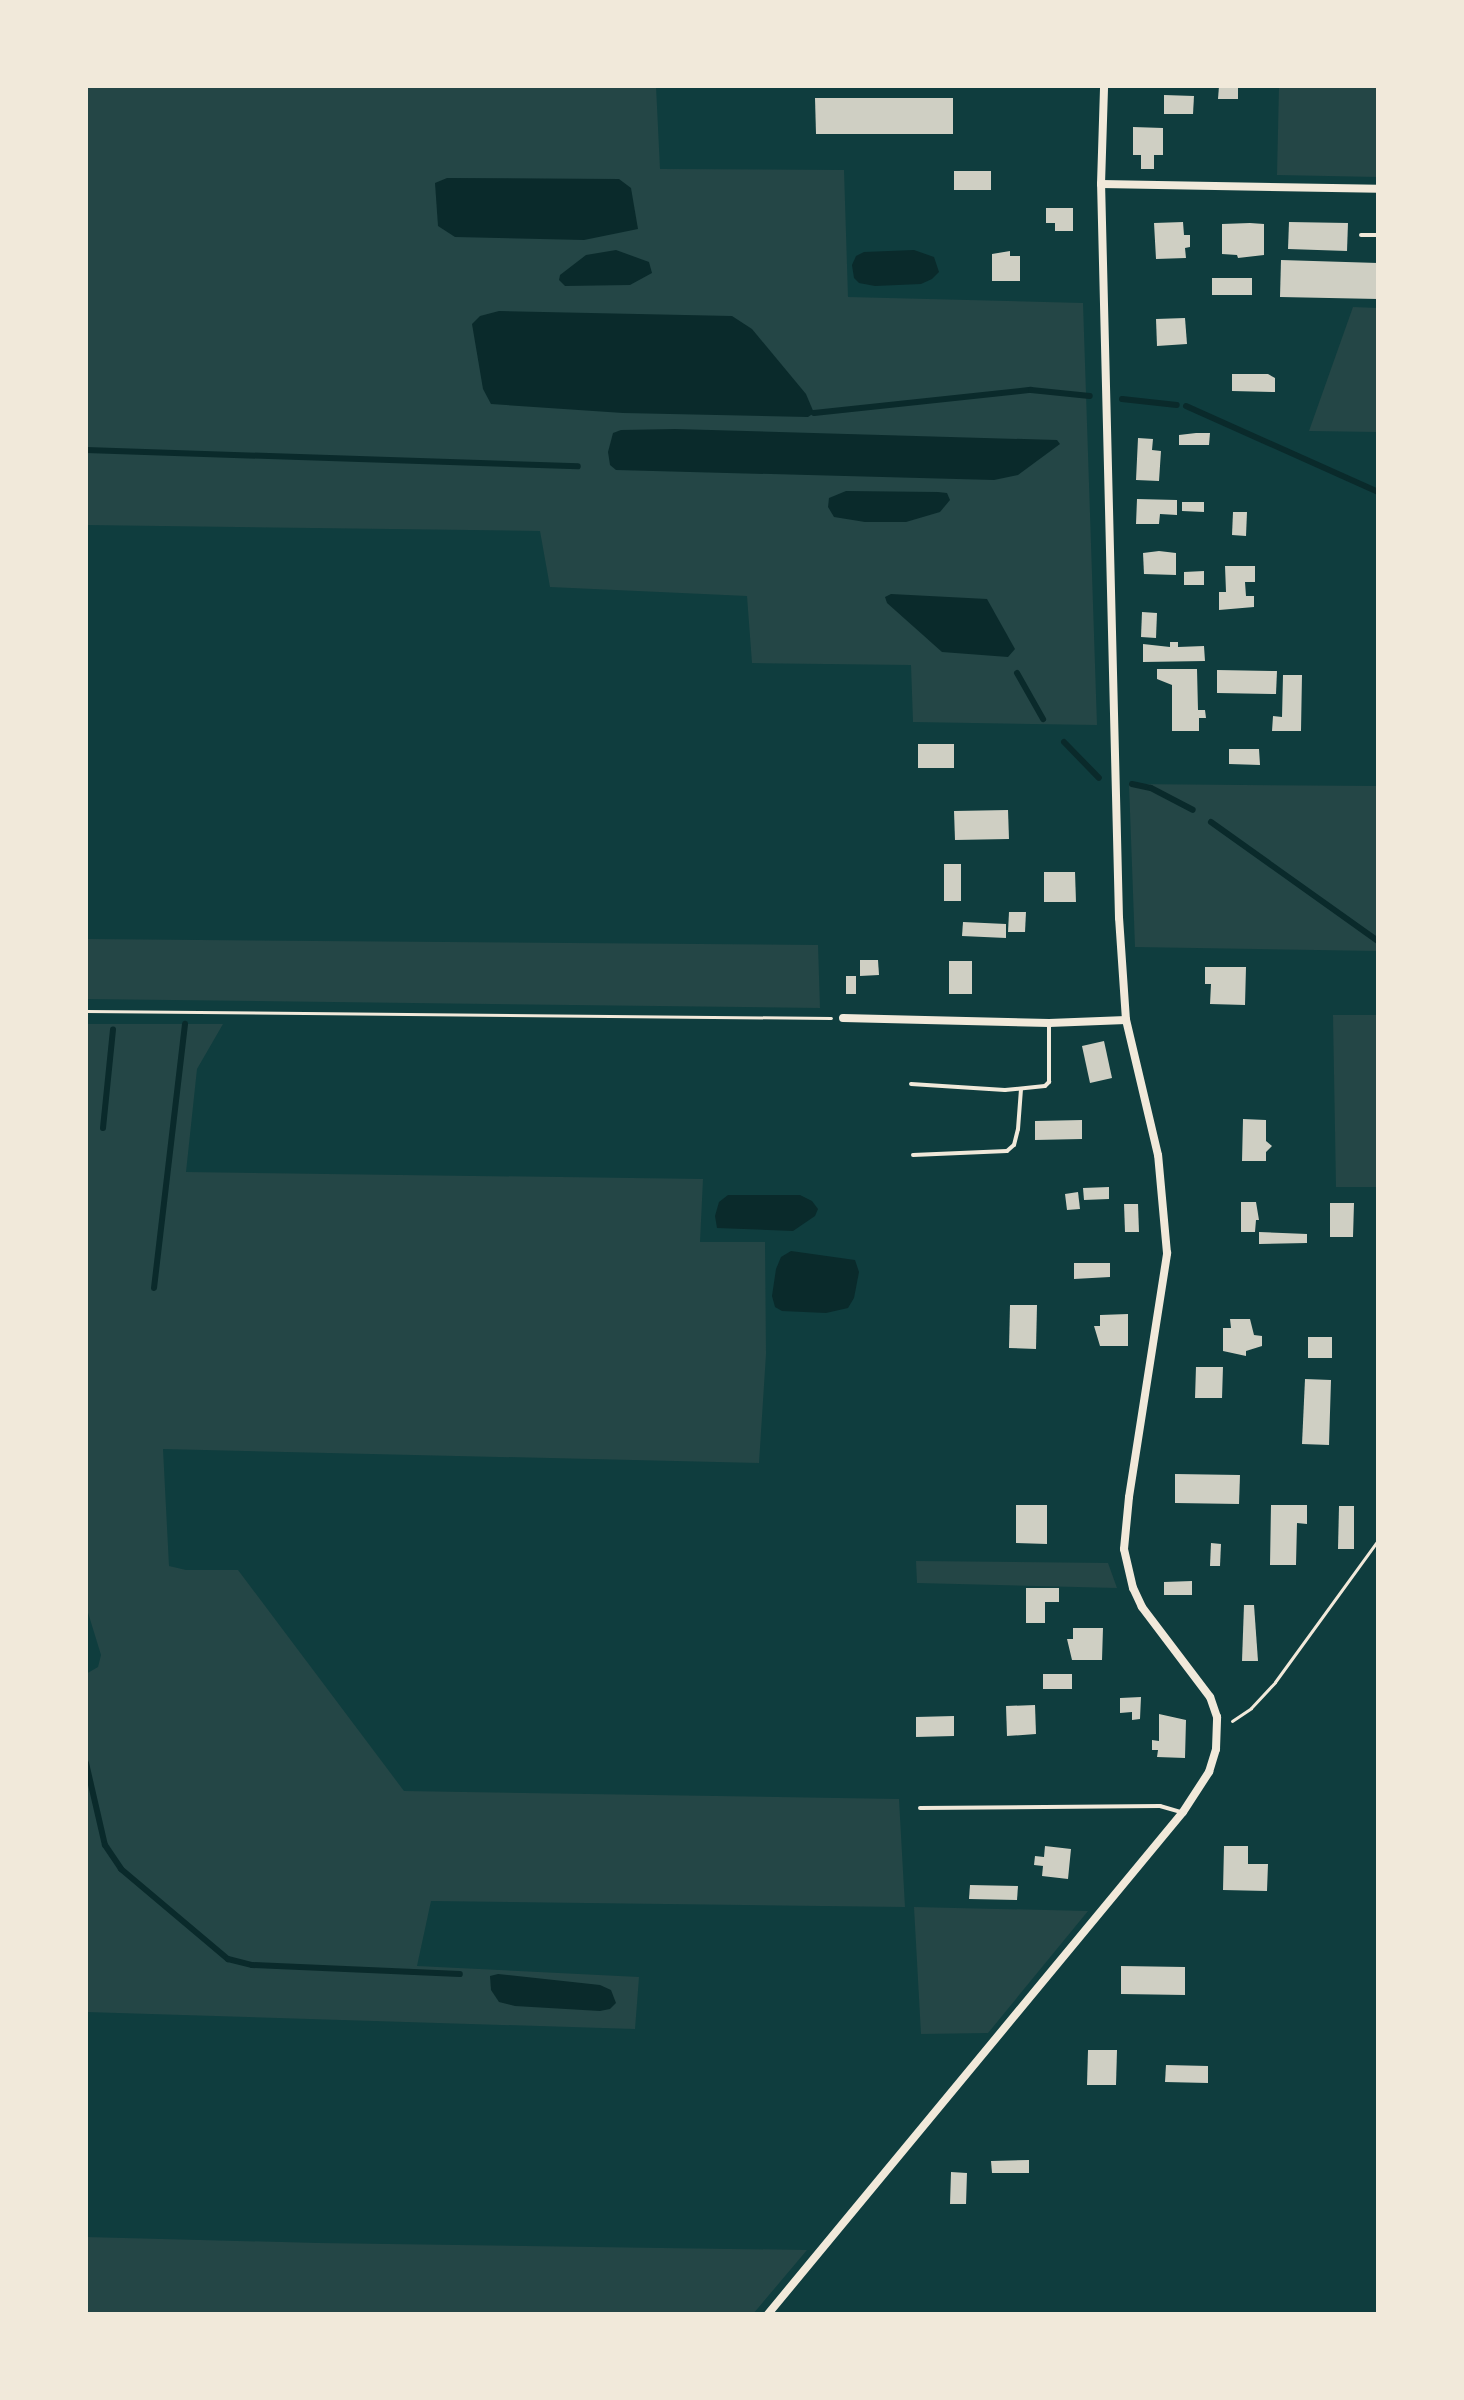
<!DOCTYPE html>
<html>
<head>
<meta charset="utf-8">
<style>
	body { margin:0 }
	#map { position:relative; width:1464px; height:2400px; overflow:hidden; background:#0f3d3e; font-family:"Golos Text",sans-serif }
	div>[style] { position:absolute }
	.green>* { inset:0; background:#244646 }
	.water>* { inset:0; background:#0a2a2b }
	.stream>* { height:6px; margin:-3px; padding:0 3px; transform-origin:3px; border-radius:3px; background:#0a2a2b }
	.building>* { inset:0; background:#cfcfc3 }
	.path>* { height:3px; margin:-1.5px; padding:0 1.5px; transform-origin:1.5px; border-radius:1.5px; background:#f1e9da }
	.service>* { height:4px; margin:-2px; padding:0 2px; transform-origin:2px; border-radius:2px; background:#f1e9da }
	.minor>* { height:8px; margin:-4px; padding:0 4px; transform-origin:4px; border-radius:4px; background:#f1e9da }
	span { translate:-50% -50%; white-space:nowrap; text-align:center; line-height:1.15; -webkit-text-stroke:6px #f1e9da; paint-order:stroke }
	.frame { position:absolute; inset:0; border:88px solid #f1e9da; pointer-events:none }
</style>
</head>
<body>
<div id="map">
	<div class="green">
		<div style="clip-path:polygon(86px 86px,656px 86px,660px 169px,844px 170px,848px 297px,1083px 303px,1097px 725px,913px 722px,911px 665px,752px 663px,747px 596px,550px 587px,540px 531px,86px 525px)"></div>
		<div style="clip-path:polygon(1279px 86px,1378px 86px,1378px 177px,1277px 175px)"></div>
		<div style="clip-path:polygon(1353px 307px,1378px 308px,1378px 432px,1309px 431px)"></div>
		<div style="clip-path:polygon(1129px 784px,1378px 786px,1378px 951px,1135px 947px)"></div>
		<div style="clip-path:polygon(86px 939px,818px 945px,820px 1008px,86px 999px)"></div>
		<div style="clip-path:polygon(1333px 1015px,1378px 1015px,1378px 1187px,1336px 1187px)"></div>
		<div style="clip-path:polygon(86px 1024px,223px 1024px,197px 1069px,186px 1172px,703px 1179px,700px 1242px,765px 1242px,766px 1354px,759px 1463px,163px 1449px,169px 1566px,186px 1570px,238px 1570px,404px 1791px,899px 1799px,905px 1907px,431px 1901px,417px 1966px,639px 1977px,635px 2029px,86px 2012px,86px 1674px,98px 1667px,101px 1655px,86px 1606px)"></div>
		<div style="clip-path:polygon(916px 1561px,1108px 1563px,1117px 1588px,917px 1583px)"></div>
		<div style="clip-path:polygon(914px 1907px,1088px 1911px,988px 2033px,921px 2034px)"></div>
		<div style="clip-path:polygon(86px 2237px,318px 2243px,807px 2250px,753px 2314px,86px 2314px)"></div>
	</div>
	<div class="water">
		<div style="clip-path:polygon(447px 178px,619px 179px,631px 188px,638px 229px,584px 240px,455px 237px,438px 226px,435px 183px)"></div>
		<div style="clip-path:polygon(616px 250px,649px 262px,652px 273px,630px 285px,565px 286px,559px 280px,560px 275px,586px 255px)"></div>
		<div style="clip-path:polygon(914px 250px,934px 257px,939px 272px,932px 279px,921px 284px,875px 286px,859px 283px,854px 278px,852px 265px,856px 256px,864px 252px)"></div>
		<div style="clip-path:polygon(499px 311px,732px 316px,752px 329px,806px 394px,814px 413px,808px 417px,623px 413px,491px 404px,483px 389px,472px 324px,480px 316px)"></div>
		<div style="clip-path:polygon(675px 429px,1057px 440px,1060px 444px,1018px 475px,994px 480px,616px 470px,610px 465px,608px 452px,613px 433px,621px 430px)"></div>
		<div style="clip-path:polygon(846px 491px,938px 492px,947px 493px,950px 500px,940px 512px,906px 522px,865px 522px,834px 517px,828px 507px,829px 498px)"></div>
		<div style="clip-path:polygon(891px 594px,987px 599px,1015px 649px,1008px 657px,942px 652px,887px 603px,885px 597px)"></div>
		<div style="clip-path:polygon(728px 1195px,800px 1195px,812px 1201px,818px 1209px,815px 1216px,793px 1231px,717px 1228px,715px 1216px,719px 1202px)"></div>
		<div style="clip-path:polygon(791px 1251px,855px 1260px,859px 1272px,854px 1298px,848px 1308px,826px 1313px,782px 1311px,775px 1307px,772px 1296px,776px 1269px,781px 1257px)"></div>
		<div style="clip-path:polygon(498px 1974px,600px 1985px,611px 1990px,616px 2003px,610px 2009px,600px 2011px,515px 2006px,499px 2002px,491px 1990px,490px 1976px)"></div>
	</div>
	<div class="stream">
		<div style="left:1122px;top:399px;width:55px;rotate:6.2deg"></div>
		<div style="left:1186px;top:406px;width:210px;rotate:24.1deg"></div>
		<div style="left:814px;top:413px;width:218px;rotate:-6.1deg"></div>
		<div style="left:1031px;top:390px;width:59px;rotate:5.8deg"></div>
		<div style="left:86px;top:450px;width:492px;rotate:1.9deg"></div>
		<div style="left:1017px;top:673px;width:53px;rotate:60.5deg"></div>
		<div style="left:1064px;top:742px;width:50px;rotate:45.8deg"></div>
		<div style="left:1132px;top:784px;width:19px;rotate:12deg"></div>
		<div style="left:1151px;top:788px;width:47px;rotate:27.6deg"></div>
		<div style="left:1211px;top:822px;width:205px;rotate:35.5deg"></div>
		<div style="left:103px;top:1128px;width:99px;rotate:-84.2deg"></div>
		<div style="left:154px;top:1288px;width:266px;rotate:-83.3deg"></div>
		<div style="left:86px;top:1763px;width:84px;rotate:77deg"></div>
		<div style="left:105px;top:1845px;width:29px;rotate:56deg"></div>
		<div style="left:121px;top:1869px;width:140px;rotate:40.1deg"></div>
		<div style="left:228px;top:1959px;width:25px;rotate:14deg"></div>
		<div style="left:252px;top:1965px;width:208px;rotate:2.5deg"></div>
	</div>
	<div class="building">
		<div style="clip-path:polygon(1219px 86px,1238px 86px,1238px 99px,1218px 99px)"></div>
		<div style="clip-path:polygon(1164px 95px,1194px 96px,1193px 114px,1164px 114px)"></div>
		<div style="clip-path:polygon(815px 98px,953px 98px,953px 134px,816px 134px)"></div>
		<div style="clip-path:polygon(1133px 127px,1163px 128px,1163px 155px,1154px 155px,1154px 169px,1141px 169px,1141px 155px,1133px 155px)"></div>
		<div style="clip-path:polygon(954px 171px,991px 171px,991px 190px,954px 190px)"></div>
		<div style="clip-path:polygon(1046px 208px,1073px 208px,1073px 231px,1055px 231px,1055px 223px,1046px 223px)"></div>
		<div style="clip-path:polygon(1183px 222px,1184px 235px,1190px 235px,1190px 247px,1185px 248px,1186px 258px,1156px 259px,1154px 223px)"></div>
		<div style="clip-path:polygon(1289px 222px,1348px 223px,1347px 251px,1288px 249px)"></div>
		<div style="clip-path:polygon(1250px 223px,1264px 224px,1264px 255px,1238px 258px,1237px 255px,1222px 254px,1222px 224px)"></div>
		<div style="clip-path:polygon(1010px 251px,1010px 256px,1020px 256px,1020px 281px,992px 281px,992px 254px)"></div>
		<div style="clip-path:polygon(1281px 260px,1378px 263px,1378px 299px,1280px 297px)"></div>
		<div style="clip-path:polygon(1212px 278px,1252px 278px,1252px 295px,1212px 295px)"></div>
		<div style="clip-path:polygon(1185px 318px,1187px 344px,1157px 346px,1156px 319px)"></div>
		<div style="clip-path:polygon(1232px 374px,1268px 374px,1275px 378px,1275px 392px,1232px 391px)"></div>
		<div style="clip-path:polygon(1196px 433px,1210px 433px,1209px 445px,1179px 445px,1179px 435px)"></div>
		<div style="clip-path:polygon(1138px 438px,1153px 439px,1152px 450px,1161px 451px,1159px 481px,1136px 480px)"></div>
		<div style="clip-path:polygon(1137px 499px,1177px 500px,1177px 515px,1160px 514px,1159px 524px,1136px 524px)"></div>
		<div style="clip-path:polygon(1182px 502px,1204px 502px,1204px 512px,1182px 511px)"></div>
		<div style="clip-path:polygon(1233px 512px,1247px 512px,1246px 536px,1232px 535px)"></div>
		<div style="clip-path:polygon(1159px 551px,1176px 553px,1176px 575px,1144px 574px,1143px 553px)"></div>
		<div style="clip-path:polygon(1225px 566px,1255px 566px,1255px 582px,1245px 582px,1246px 596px,1254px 596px,1254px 607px,1219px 610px,1219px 592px,1226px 592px)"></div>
		<div style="clip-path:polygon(1204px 571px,1204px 585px,1184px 585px,1184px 572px)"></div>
		<div style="clip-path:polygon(1142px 612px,1157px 613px,1156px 638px,1141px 637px)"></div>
		<div style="clip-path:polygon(1170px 642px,1178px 642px,1178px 647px,1204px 646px,1205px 661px,1143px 662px,1143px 644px,1170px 647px)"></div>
		<div style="clip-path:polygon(1157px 669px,1197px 669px,1198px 710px,1205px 710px,1206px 718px,1199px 718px,1199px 731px,1172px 731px,1172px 685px,1157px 679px)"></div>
		<div style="clip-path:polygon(1217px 670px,1277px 671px,1276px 694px,1217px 693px)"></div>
		<div style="clip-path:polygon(1283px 675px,1302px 675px,1301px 731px,1272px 731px,1273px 716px,1282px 717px)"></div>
		<div style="clip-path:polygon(918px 744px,954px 744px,954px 768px,918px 768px)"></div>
		<div style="clip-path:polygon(1229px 749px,1259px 749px,1260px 765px,1229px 764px)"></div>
		<div style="clip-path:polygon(1008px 810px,1009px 839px,955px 840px,954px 811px)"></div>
		<div style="clip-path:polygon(944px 864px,961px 864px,961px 901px,944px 901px)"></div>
		<div style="clip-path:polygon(1044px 872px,1075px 872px,1076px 902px,1044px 902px)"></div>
		<div style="clip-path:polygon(1009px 912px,1026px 912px,1025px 932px,1008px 932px)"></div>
		<div style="clip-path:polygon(963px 922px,1006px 924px,1006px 938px,962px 936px)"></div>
		<div style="clip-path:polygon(860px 960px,878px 960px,879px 975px,860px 976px)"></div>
		<div style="clip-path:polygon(949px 961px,972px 961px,972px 994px,949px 994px)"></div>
		<div style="clip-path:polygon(1205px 967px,1246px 967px,1245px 1005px,1210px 1004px,1211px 984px,1205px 984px)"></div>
		<div style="clip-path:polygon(846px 976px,856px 976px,856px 994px,846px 994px)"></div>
		<div style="clip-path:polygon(1104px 1041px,1112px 1078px,1090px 1083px,1082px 1046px)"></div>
		<div style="clip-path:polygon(1243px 1119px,1266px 1120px,1266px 1141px,1272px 1146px,1266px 1152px,1266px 1161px,1242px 1161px)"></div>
		<div style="clip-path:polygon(1082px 1120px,1082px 1139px,1035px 1140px,1035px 1121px)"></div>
		<div style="clip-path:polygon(1109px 1187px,1109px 1199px,1084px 1200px,1083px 1188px)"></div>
		<div style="clip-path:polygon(1078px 1192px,1080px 1209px,1067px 1210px,1065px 1194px)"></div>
		<div style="clip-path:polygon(1241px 1202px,1256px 1202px,1259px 1220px,1256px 1220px,1255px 1232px,1241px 1232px)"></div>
		<div style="clip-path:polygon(1330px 1203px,1354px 1203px,1353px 1237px,1330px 1237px)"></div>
		<div style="clip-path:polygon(1124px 1204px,1138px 1204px,1139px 1232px,1125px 1232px)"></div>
		<div style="clip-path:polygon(1259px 1232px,1307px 1234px,1307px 1243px,1259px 1244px)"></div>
		<div style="clip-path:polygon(1074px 1263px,1110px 1263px,1110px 1277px,1074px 1279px)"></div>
		<div style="clip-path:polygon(1010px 1305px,1037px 1305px,1036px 1349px,1009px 1348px)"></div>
		<div style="clip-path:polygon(1128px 1314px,1128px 1346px,1100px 1346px,1094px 1326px,1100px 1326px,1100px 1315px)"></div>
		<div style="clip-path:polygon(1230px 1319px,1250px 1319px,1254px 1335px,1262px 1336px,1262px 1346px,1246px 1351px,1246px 1356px,1223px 1351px,1223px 1328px,1231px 1328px)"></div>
		<div style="clip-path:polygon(1308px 1337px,1332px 1337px,1332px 1358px,1308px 1358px)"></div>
		<div style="clip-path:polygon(1196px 1367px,1223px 1367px,1222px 1398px,1195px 1398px)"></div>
		<div style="clip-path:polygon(1305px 1379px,1331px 1380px,1329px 1445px,1302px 1444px)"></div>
		<div style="clip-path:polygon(1175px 1474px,1240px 1475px,1239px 1504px,1175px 1503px)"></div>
		<div style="clip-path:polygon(1016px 1505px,1047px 1505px,1047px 1544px,1016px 1543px)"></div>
		<div style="clip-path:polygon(1271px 1505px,1307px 1505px,1307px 1524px,1297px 1523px,1296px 1565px,1270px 1565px)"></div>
		<div style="clip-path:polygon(1339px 1506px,1354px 1506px,1354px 1549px,1338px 1549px)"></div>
		<div style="clip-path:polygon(1211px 1543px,1221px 1544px,1220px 1566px,1210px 1566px)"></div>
		<div style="clip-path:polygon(1192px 1581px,1192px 1595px,1164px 1595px,1164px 1582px)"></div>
		<div style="clip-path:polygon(1026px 1588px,1059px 1588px,1059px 1602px,1045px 1602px,1045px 1623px,1026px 1623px)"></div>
		<div style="clip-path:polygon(1244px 1605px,1254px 1605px,1258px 1661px,1242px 1661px)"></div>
		<div style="clip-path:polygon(1073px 1628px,1103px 1628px,1102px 1660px,1072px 1660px,1067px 1639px,1073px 1639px)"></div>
		<div style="clip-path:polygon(1043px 1674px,1072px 1674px,1072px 1689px,1043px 1689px)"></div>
		<div style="clip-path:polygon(1141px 1697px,1140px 1719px,1132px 1720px,1132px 1712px,1120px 1713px,1120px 1698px)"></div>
		<div style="clip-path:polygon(1035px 1705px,1036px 1734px,1007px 1736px,1006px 1706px)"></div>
		<div style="clip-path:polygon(1159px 1714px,1186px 1720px,1185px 1758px,1157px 1757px,1158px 1750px,1152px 1750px,1152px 1740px,1159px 1741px)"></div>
		<div style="clip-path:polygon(954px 1716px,954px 1736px,916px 1737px,916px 1717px)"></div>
		<div style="clip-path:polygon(1045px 1846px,1071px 1849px,1068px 1879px,1042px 1876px,1043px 1866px,1034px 1865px,1035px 1856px,1044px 1857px)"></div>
		<div style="clip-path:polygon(1224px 1846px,1248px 1846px,1248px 1864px,1268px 1864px,1267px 1891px,1223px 1890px)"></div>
		<div style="clip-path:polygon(970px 1885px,1018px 1886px,1017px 1900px,969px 1899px)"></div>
		<div style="clip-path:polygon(1121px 1966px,1185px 1967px,1185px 1995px,1121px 1994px)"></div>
		<div style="clip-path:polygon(1088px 2050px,1117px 2050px,1116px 2085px,1087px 2085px)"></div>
		<div style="clip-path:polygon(1166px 2065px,1208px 2066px,1208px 2083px,1165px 2082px)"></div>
		<div style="clip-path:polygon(1029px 2160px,1029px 2173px,992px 2173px,991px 2161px)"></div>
		<div style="clip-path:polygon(951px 2172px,967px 2173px,966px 2204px,950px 2204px)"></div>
	</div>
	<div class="path">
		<div style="left:86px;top:1011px;width:745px;rotate:0.54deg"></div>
		<div style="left:1232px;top:1721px;width:23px;rotate:-34deg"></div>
		<div style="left:1251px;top:1708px;width:35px;rotate:-47deg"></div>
		<div style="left:1275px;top:1682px;width:175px;rotate:-54deg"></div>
	</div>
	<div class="service">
		<div style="left:1361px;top:235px;width:17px"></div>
		<div style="left:911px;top:1084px;width:94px;rotate:3.7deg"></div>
		<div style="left:1005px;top:1090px;width:40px;rotate:-5.7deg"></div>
		<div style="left:1045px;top:1086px;width:6px;rotate:-45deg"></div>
		<div style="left:1049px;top:1082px;width:59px;rotate:-90deg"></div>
		<div style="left:913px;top:1155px;width:94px;rotate:-2.4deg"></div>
		<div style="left:1007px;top:1151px;width:9px;rotate:-41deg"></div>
		<div style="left:1014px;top:1145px;width:16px;rotate:-76deg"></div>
		<div style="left:1018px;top:1129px;width:40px;rotate:-85.7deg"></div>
		<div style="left:920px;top:1808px;width:240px;rotate:-0.5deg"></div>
		<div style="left:1160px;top:1806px;width:22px;rotate:16deg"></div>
	</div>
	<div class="minor">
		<div style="left:1101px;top:184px;width:277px;rotate:1deg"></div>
		<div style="left:843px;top:1018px;width:206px;rotate:1.4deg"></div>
		<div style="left:1049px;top:1023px;width:77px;rotate:-2.2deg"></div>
		<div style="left:768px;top:2314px;width:651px;rotate:-50.42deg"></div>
		<div style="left:1183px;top:1812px;width:48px;rotate:-57deg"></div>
		<div style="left:1209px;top:1772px;width:24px;rotate:-73deg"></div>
		<div style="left:1216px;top:1749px;width:32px;rotate:-88deg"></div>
		<div style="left:1217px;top:1717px;width:21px;rotate:-109deg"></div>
		<div style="left:1210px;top:1697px;width:113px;rotate:-127.1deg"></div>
		<div style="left:1142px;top:1607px;width:21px;rotate:-115deg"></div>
		<div style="left:1133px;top:1588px;width:40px;rotate:-103deg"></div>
		<div style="left:1124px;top:1549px;width:52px;rotate:-84.5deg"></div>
		<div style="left:1129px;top:1497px;width:247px;rotate:-81.1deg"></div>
		<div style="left:1167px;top:1253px;width:98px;rotate:-95.2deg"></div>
		<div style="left:1158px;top:1155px;width:139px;rotate:-103.3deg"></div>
		<div style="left:1126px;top:1020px;width:102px;rotate:-93.9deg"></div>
		<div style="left:1119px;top:918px;width:734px;rotate:-91.4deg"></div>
		<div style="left:1101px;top:184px;width:98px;rotate:-88.2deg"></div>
	</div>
	<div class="frame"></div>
</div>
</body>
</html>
